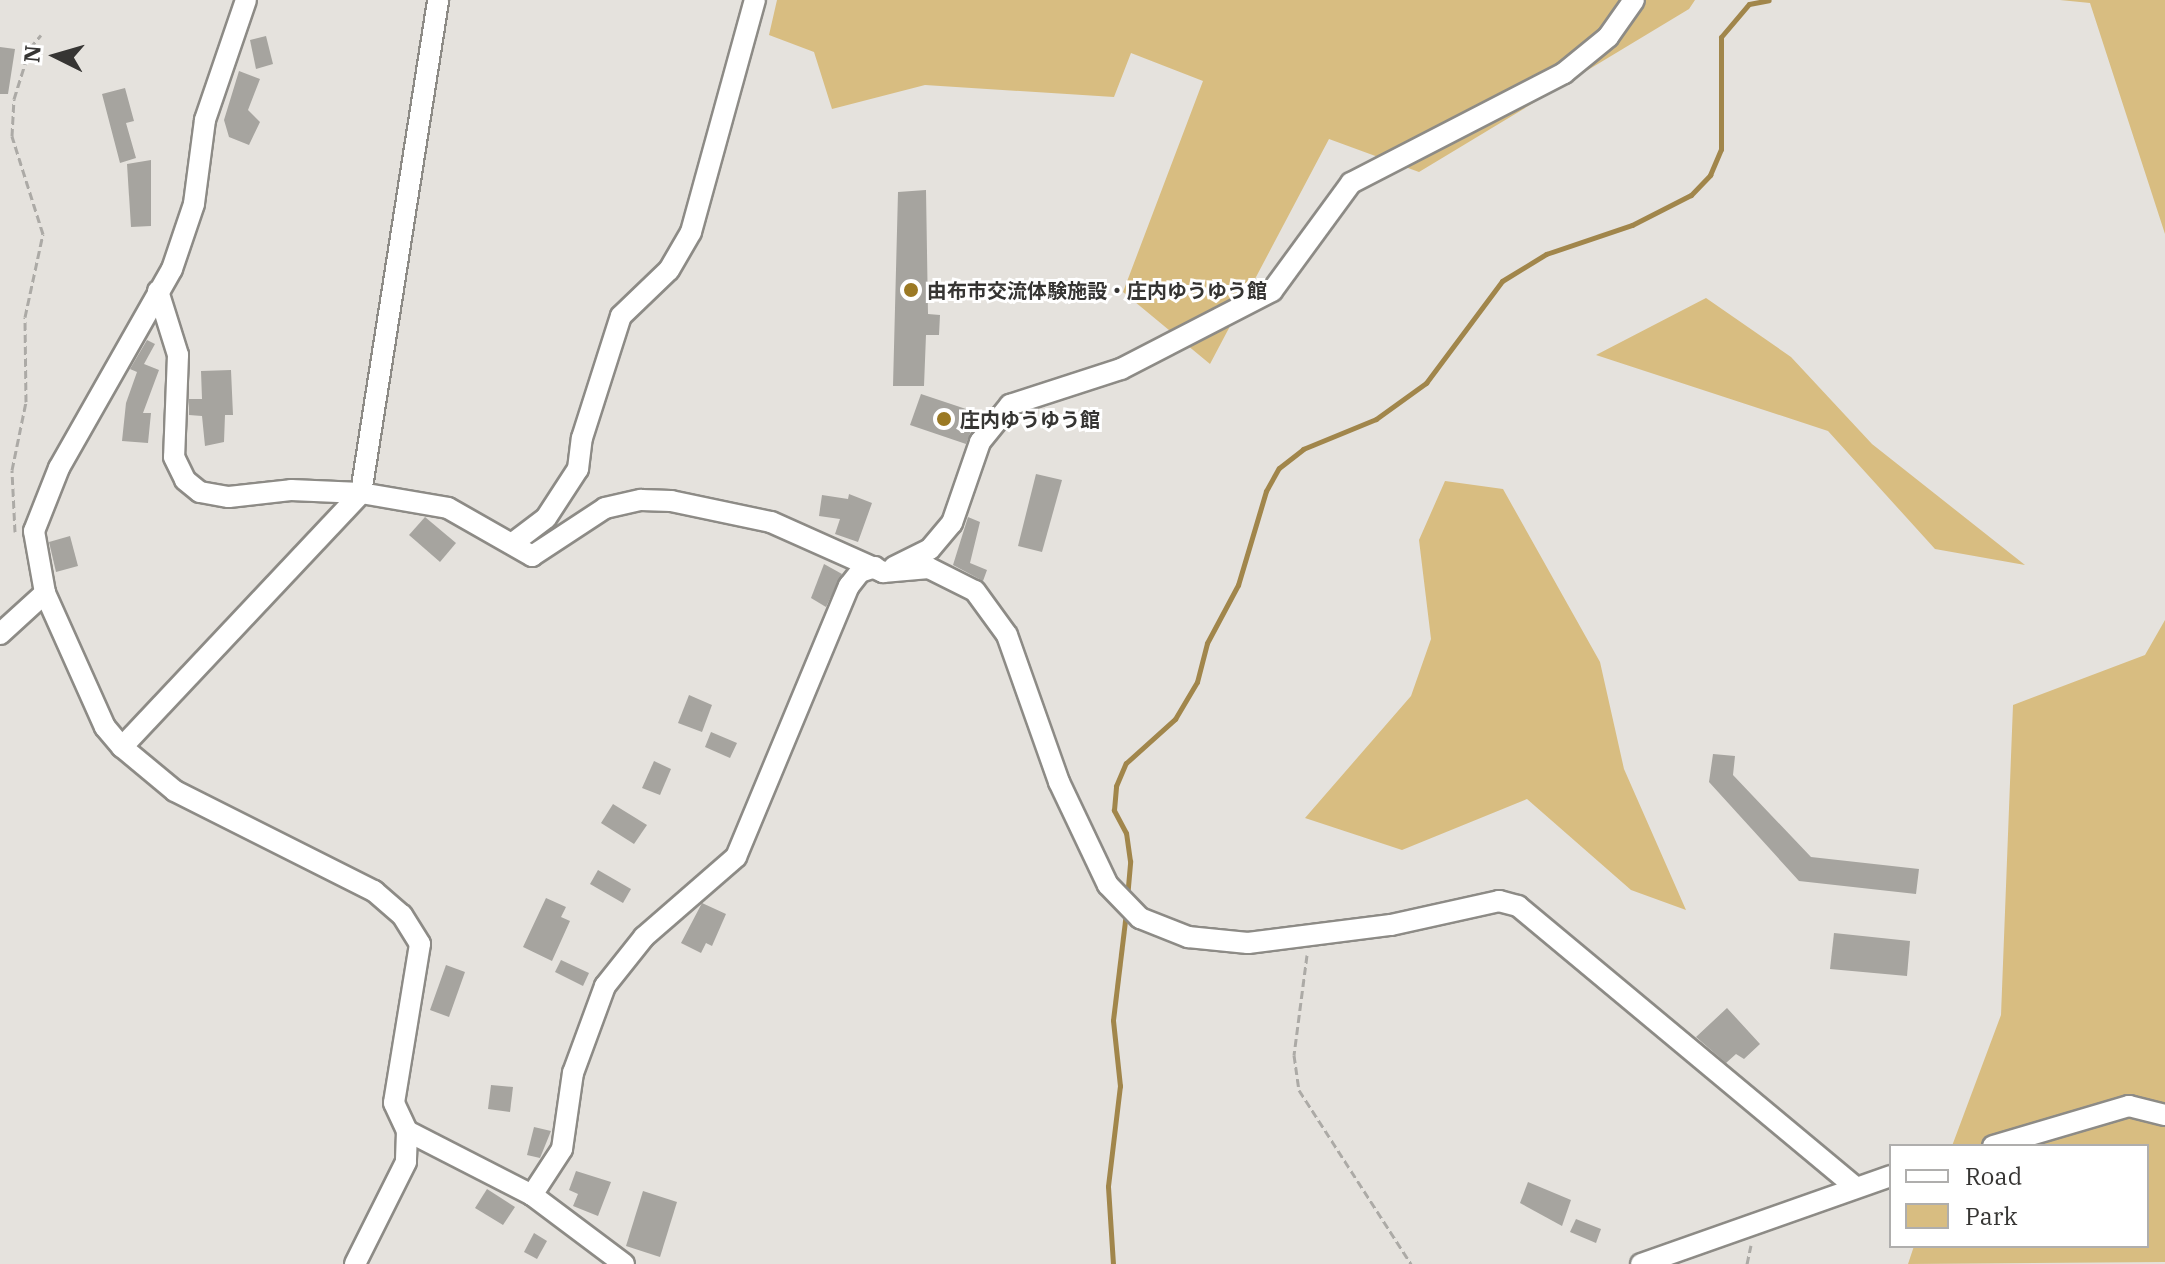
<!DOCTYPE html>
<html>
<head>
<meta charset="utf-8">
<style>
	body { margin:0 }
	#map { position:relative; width:2165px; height:1264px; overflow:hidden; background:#e5e2dd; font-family:"IBM Plex Serif","Noto Sans JP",serif }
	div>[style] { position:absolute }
	.green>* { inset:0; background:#d8bd81 }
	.stream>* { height:5px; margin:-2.5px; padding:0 2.5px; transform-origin:2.5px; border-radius:2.5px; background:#a1864b }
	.building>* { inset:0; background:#a6a49f }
	.path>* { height:3px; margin-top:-1.5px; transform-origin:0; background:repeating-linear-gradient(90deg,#acaaa6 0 8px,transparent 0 12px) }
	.roads { filter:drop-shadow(2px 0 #8d8b86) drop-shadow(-2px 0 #8d8b86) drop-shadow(0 2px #8d8b86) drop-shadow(0 -2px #8d8b86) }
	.minor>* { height:20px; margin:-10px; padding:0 10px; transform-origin:10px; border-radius:10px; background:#fff }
	.dots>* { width:22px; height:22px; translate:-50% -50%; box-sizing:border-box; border:4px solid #fff; border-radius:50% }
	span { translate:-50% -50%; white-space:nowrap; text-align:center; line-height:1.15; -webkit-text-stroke:6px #fff; paint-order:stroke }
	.poi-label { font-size:20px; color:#363533; font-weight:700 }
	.left { translate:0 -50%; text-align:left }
	.legend { position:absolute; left:1889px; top:1144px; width:260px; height:104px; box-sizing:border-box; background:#fff; border:2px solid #afaead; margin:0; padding:10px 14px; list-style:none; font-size:24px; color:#363533 }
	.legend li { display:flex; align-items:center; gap:16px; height:40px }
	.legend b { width:40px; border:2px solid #afaead }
	.north { position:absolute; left:16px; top:16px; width:80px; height:80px; -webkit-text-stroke:6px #fff; paint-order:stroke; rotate:275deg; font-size:22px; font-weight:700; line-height:32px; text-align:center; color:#363533 }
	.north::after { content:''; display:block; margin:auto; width:28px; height:36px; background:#363533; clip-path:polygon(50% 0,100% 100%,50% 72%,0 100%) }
</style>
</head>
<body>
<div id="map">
	<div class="green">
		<div style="clip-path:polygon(777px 0,1695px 0,1689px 9px,1419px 172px,1329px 139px,1210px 364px,1123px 292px,1203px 81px,1131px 53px,1114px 97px,925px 85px,832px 109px,814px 52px,769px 35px)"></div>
		<div style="clip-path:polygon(2060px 0,2165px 0,2165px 234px,2090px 3px)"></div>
		<div style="clip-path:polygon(1706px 298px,1791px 357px,1872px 444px,2025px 565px,1935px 549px,1828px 431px,1596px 355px)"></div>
		<div style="clip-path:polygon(1445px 481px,1503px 489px,1600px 662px,1624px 769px,1686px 910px,1631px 890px,1527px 799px,1402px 850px,1305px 818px,1411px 696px,1431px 639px,1419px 540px)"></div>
		<div style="clip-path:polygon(2165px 620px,2165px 1262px,1908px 1264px,1914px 1246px,2147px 1246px,2147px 1146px,1952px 1146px,2001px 1015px,2013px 705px,2145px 655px)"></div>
	</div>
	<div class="stream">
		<div style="left:1127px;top:898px;width:37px;rotate:-85deg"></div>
		<div style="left:1130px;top:861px;width:28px;rotate:-98deg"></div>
		<div style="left:1126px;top:833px;width:26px;rotate:-118deg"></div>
		<div style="left:1114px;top:810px;width:24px;rotate:-85deg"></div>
		<div style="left:1116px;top:786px;width:25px;rotate:-67deg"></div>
		<div style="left:1126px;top:763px;width:66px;rotate:-41.9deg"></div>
		<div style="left:1175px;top:719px;width:43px;rotate:-59.3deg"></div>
		<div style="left:1197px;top:682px;width:40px;rotate:-75.6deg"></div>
		<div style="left:1207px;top:643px;width:66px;rotate:-61.9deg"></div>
		<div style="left:1238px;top:585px;width:98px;rotate:-73.4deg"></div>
		<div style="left:1266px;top:491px;width:26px;rotate:-61deg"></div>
		<div style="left:1279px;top:468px;width:31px;rotate:-38deg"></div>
		<div style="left:1303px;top:449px;width:79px;rotate:-22.3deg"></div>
		<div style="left:1376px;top:419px;width:62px;rotate:-35.8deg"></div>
		<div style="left:1426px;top:383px;width:127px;rotate:-53.3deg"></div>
		<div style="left:1502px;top:281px;width:52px;rotate:-31.5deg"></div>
		<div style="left:1546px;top:254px;width:91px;rotate:-18.6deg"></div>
		<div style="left:1632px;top:225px;width:66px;rotate:-27deg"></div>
		<div style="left:1691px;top:195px;width:28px;rotate:-46deg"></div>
		<div style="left:1710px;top:175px;width:28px;rotate:-67deg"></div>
		<div style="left:1721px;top:149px;width:112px;rotate:-90deg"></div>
		<div style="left:1721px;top:37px;width:43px;rotate:-49.7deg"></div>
		<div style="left:1749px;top:4px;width:20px;rotate:-11deg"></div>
		<div style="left:1113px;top:1264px;width:78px;rotate:-93.7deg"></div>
		<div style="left:1108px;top:1186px;width:101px;rotate:-83.2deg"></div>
		<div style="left:1120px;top:1086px;width:66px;rotate:-96.1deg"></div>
		<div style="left:1113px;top:1020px;width:109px;rotate:-83.1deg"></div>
	</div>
	<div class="building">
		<div style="clip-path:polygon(266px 36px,273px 64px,256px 69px,250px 40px)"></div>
		<div style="clip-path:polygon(0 47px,15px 49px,8px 94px,0 94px)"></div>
		<div style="clip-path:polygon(239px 71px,260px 79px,248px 110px,260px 122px,249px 145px,229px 137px,224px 120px)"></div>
		<div style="clip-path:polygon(125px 88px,134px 121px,126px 123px,136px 158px,120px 163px,102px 94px)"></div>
		<div style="clip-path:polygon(151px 160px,151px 226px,131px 227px,127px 164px)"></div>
		<div style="clip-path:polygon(926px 190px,928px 314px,940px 315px,939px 335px,926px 335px,924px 386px,893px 386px,898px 192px)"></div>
		<div style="clip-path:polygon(147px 340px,155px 344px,144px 364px,159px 370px,143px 413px,151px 413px,148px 443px,122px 441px,126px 403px,137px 372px,130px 369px)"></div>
		<div style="clip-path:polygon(231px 370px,233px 415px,225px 415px,224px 442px,205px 446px,202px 416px,189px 415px,189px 399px,202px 399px,201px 371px)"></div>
		<div style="clip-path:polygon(921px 394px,978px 413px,966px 444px,910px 425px)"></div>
		<div style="clip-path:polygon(1036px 474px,1062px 480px,1042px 552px,1018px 546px)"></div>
		<div style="clip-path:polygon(849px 494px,872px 503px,858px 542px,835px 534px,840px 519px,819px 516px,822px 495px,848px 499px)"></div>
		<div style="clip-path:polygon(425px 517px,456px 543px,440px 562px,409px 535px)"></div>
		<div style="clip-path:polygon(968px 517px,980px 522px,970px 563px,987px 570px,983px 581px,953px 565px)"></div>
		<div style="clip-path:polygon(70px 536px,78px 566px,56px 572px,49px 542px)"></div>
		<div style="clip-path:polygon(824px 564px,842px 574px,826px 607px,811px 598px)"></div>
		<div style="clip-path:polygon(689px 695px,712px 705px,702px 732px,678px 723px)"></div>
		<div style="clip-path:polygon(711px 732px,737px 743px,730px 758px,705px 747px)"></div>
		<div style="clip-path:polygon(1713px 754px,1735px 756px,1733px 775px,1811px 857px,1919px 869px,1916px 894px,1799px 881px,1709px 782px)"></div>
		<div style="clip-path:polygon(654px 761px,671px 769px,660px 795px,642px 788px)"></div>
		<div style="clip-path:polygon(613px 804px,647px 825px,634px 844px,601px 823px)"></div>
		<div style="clip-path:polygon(598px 870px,631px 889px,623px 903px,590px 884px)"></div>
		<div style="clip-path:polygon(546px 898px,566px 907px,561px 917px,570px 921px,552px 961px,523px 947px)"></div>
		<div style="clip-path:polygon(702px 903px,726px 914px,712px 946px,706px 943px,701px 953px,681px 943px)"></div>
		<div style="clip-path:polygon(1834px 933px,1910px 941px,1907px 976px,1830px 969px)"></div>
		<div style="clip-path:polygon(561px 960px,589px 973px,583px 986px,555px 972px)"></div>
		<div style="clip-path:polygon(446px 965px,465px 972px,449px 1017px,430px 1010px)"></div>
		<div style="clip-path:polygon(1727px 1008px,1760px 1044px,1744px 1059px,1736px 1054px,1726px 1063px,1696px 1037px)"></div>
		<div style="clip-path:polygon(491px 1085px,513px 1087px,510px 1112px,488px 1109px)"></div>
		<div style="clip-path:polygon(534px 1127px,551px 1131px,540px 1158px,527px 1155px)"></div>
		<div style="clip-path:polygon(576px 1171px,611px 1182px,598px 1216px,573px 1206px,578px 1194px,569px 1190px)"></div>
		<div style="clip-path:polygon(1528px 1182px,1571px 1200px,1562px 1226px,1520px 1203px)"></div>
		<div style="clip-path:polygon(487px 1189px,515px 1207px,503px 1225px,475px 1208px)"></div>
		<div style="clip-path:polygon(643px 1191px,677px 1202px,660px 1257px,626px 1246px)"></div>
		<div style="clip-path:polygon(1576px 1219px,1601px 1229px,1596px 1243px,1570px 1232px)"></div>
		<div style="clip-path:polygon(534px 1233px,547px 1241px,537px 1259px,524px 1252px)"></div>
	</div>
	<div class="path">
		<div style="left:15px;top:532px;width:62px;rotate:-92.8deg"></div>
		<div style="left:12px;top:470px;width:69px;rotate:-78.4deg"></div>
		<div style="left:26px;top:402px;width:85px;rotate:-90.7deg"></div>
		<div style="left:25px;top:317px;width:85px;rotate:-77.8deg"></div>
		<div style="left:43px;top:234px;width:103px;rotate:-107.6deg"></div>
		<div style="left:12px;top:136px;width:37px;rotate:-87deg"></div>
		<div style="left:14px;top:99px;width:53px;rotate:-72.6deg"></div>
		<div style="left:30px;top:48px;width:17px;rotate:-50deg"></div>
		<div style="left:1307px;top:955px;width:101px;rotate:97.4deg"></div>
		<div style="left:1294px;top:1055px;width:35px;rotate:82deg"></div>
		<div style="left:1299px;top:1090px;width:207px;rotate:57.2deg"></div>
		<div style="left:1747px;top:1264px;width:19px;rotate:-78deg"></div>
	</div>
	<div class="roads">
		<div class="minor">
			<div style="left:246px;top:0;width:127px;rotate:108.9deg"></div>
			<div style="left:205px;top:120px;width:85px;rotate:97.5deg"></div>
			<div style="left:194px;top:204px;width:69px;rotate:108.7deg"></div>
			<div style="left:172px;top:269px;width:229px;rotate:119.6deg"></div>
			<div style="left:59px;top:468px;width:68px;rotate:111.6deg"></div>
			<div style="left:34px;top:531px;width:63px;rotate:79.9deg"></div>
			<div style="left:45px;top:593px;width:147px;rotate:65.9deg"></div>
			<div style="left:105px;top:727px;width:26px;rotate:50deg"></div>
			<div style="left:122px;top:747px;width:69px;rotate:39.7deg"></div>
			<div style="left:175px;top:791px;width:223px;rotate:26.7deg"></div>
			<div style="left:374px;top:891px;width:37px;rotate:41deg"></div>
			<div style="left:402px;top:915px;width:34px;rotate:58deg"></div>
			<div style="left:420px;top:944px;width:161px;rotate:99.3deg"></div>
			<div style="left:394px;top:1103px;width:31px;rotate:65deg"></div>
			<div style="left:407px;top:1131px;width:31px;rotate:92deg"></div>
			<div style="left:406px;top:1162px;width:114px;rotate:116.6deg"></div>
			<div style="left:158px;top:291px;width:67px;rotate:72.6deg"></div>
			<div style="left:178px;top:355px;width:102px;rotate:92.2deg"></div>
			<div style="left:174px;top:457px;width:25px;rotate:64deg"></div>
			<div style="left:185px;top:480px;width:19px;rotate:39deg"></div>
			<div style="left:200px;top:492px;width:29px;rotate:10deg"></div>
			<div style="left:229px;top:497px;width:62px;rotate:-6.4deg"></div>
			<div style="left:291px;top:490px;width:70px;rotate:2.5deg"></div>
			<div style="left:361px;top:493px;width:88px;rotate:9.8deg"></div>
			<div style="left:448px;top:508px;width:97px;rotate:29.7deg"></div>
			<div style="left:532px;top:556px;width:87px;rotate:-33.3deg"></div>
			<div style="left:605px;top:508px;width:37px;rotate:-13deg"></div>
			<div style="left:641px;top:500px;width:30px;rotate:2deg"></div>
			<div style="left:671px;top:501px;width:102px;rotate:11.9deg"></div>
			<div style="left:771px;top:522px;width:123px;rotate:24.1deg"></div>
			<div style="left:883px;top:572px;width:46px;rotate:-5deg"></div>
			<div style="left:929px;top:568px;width:51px;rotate:26.6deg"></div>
			<div style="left:975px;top:591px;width:54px;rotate:54deg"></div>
			<div style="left:1007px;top:635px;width:156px;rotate:70.5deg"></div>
			<div style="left:1059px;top:782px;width:114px;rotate:64.6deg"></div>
			<div style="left:1108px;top:885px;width:46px;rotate:45.9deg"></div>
			<div style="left:1140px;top:918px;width:52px;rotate:21.6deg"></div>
			<div style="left:1188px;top:937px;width:60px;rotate:5.7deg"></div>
			<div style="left:1248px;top:943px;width:144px;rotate:-7.2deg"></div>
			<div style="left:1391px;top:925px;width:111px;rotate:-12.5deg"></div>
			<div style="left:1499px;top:901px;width:20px;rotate:15deg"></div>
			<div style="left:1518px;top:906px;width:437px;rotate:39.8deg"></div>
			<div style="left:513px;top:543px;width:41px;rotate:-37.1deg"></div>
			<div style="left:546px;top:518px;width:59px;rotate:-56.9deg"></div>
			<div style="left:578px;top:469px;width:31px;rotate:-83deg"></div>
			<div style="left:582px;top:438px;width:128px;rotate:-72.3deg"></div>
			<div style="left:621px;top:316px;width:66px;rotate:-43.8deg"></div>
			<div style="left:669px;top:270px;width:44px;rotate:-59.9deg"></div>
			<div style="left:691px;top:232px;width:241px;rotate:-74.6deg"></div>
			<div style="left:894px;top:567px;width:40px;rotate:-26.6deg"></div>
			<div style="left:930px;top:549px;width:34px;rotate:-50deg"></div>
			<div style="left:952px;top:523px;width:86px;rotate:-70.9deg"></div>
			<div style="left:980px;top:442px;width:48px;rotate:-51deg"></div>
			<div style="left:1010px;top:405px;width:117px;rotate:-18deg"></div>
			<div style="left:1121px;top:369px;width:170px;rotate:-27.3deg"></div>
			<div style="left:1272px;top:291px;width:134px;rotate:-53.8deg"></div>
			<div style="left:1351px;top:183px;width:240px;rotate:-27.3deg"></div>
			<div style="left:1564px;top:73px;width:57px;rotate:-39.3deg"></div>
			<div style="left:1608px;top:37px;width:45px;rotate:-54.9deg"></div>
			<div style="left:0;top:634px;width:61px;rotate:-42.3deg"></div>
			<div style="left:122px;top:747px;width:349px;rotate:-46.7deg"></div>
			<div style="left:361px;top:493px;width:499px;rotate:-81.1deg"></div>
			<div style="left:407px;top:1131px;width:140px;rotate:27.1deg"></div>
			<div style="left:532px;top:1195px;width:115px;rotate:36.9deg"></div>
			<div style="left:1993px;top:1146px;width:142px;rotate:-16.4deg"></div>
			<div style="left:2129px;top:1106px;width:37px;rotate:14deg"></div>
			<div style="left:532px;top:1195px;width:55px;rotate:-56.9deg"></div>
			<div style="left:562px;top:1149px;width:77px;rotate:-81.8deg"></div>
			<div style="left:573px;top:1073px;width:93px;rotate:-69.8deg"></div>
			<div style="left:605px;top:986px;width:63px;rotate:-51.5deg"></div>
			<div style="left:644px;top:937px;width:122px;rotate:-41deg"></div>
			<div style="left:736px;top:857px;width:294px;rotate:-67.4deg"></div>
			<div style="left:849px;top:586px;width:18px;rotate:-52deg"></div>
			<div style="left:860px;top:572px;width:16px;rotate:-18deg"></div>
			<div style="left:1641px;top:1264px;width:265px;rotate:-19.4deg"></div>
		</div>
	</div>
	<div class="dots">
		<div style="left:911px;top:290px;background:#9b7924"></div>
		<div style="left:944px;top:419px;background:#9b7924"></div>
	</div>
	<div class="poi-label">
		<span class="left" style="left:927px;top:290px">由布市交流体験施設・庄内ゆうゆう館</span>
		<span class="left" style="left:960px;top:419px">庄内ゆうゆう館</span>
	</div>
	<ul class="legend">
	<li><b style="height:10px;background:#fff"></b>Road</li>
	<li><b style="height:22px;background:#d8bd81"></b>Park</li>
	</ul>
	<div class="north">N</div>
</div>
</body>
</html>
